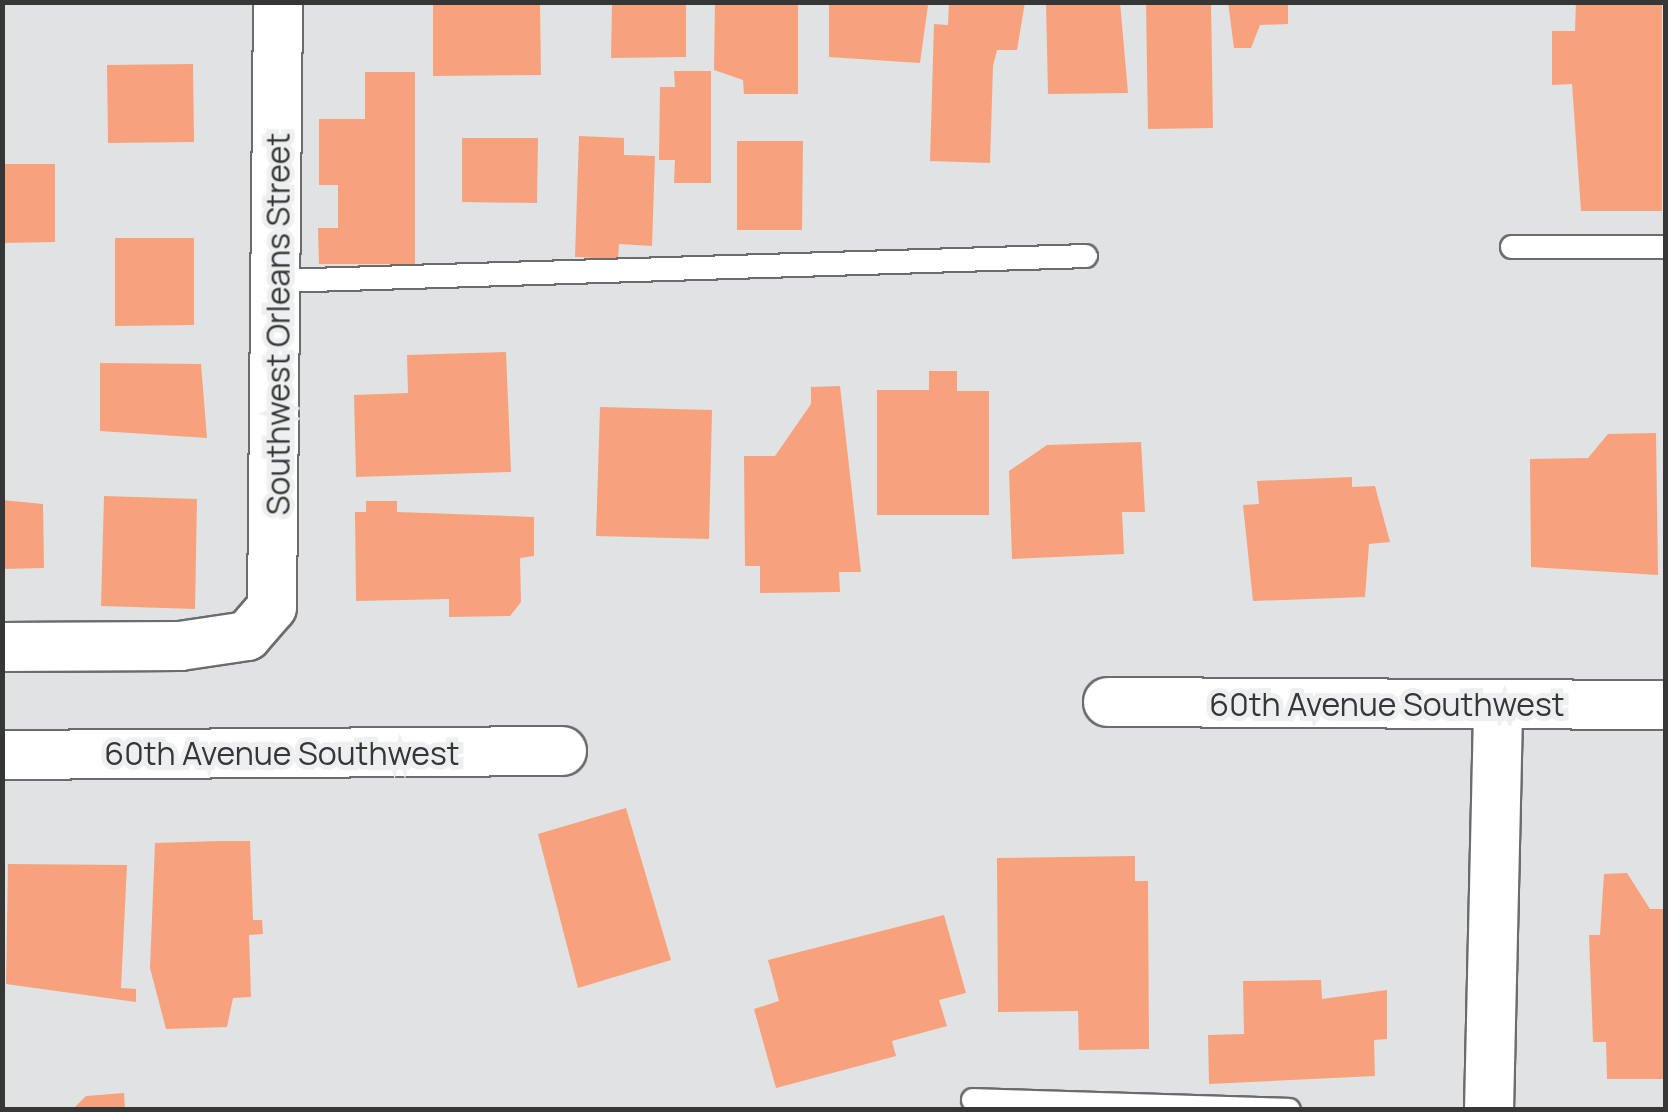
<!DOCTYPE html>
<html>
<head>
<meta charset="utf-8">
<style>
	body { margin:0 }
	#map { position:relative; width:1668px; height:1112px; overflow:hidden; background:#e1e2e3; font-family:Manrope,sans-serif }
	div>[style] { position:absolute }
	.building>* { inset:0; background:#f7a27c }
	.roads { filter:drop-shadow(2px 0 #6b6c6d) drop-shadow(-2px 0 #6b6c6d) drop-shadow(0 2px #6b6c6d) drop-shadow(0 -2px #6b6c6d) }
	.lane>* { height:22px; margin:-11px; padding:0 11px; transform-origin:11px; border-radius:11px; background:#fff }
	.street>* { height:48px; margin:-24px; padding:0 24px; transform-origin:24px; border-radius:24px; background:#fff }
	span { translate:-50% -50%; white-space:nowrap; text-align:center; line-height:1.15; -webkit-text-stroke:10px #eeeff0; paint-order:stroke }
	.street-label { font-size:32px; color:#353636 }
	.frame { position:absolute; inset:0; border:5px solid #353636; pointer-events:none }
</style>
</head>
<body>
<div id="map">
	<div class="building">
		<div style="clip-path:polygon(433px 2px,540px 2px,541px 75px,433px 76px)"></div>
		<div style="clip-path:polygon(612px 2px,686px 2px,686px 57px,611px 58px)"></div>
		<div style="clip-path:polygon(715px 2px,798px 2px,798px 94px,744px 94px,743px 80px,714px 70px)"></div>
		<div style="clip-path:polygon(829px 2px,928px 5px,920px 63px,829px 57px)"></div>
		<div style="clip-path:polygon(949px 2px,1025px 2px,1017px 50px,997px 50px,993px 66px,990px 163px,930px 161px,934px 24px,948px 25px)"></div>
		<div style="clip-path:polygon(1046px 2px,1120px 2px,1128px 93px,1048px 94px)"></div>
		<div style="clip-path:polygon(1146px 2px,1211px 2px,1213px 128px,1148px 129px)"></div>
		<div style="clip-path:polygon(1228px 2px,1288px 2px,1288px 24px,1260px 25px,1251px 48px,1234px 48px)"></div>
		<div style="clip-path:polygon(1576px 2px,1662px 2px,1662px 211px,1581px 211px,1572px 84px,1552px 85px,1552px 31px,1575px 31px)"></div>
		<div style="clip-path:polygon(193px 64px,194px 142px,108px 143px,107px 65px)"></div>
		<div style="clip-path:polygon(674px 71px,711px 71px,711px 183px,674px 183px,675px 160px,659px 160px,660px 87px,675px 87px)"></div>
		<div style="clip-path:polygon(365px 72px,415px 72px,415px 264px,319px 264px,318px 228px,338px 228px,338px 185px,319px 185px,319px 119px,365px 119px)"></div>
		<div style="clip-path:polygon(579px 136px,624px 138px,624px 155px,655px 156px,652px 246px,619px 244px,618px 259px,575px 257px)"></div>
		<div style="clip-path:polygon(462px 138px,538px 138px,537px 203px,462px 202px)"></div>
		<div style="clip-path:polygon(737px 141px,803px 141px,802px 230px,737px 230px)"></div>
		<div style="clip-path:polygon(2px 164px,55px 164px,55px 242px,2px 243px)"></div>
		<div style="clip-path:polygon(115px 238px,194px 238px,194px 325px,115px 326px)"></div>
		<div style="clip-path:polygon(506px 352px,511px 472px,356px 477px,354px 395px,408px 393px,407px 355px)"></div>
		<div style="clip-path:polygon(100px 363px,201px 364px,207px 438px,100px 431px)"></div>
		<div style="clip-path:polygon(929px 371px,957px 371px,957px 391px,989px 391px,989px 515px,877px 515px,877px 390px,929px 390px)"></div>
		<div style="clip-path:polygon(840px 386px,861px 572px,839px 572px,840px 592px,760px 593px,760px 566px,745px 566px,744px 456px,775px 456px,811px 404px,811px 387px)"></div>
		<div style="clip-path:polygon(600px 407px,712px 410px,709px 539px,596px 536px)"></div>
		<div style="clip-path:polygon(1656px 433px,1658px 575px,1531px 567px,1530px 459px,1588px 458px,1608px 434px)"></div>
		<div style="clip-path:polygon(1141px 442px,1145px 512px,1122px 512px,1124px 554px,1012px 559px,1009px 471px,1047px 445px)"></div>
		<div style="clip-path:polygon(1352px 477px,1352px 487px,1375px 486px,1390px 542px,1369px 544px,1365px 597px,1253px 601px,1243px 505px,1259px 504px,1257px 481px)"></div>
		<div style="clip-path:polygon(104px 496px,197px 499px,195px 609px,101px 606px)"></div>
		<div style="clip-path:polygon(2px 500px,43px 504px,44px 568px,2px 569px)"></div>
		<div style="clip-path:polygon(366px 501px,397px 501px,397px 512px,534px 517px,534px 556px,520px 558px,521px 602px,510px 616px,449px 617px,449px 599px,356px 601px,355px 512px,366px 512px)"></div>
		<div style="clip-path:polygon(626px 808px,671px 960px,578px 988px,538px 834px)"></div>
		<div style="clip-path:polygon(219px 841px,250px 841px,253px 920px,262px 920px,263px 934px,249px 935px,251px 997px,233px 998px,227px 1027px,166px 1029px,150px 968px,155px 843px)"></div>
		<div style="clip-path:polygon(1135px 856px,1135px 881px,1148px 881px,1149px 1049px,1079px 1050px,1078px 1011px,998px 1012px,997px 858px)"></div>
		<div style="clip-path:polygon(8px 864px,127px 865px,121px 988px,136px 989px,136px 1002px,6px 984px)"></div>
		<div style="clip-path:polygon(1627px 873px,1650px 909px,1666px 909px,1666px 1079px,1607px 1079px,1606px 1042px,1593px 1042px,1589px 935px,1600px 935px,1604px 874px)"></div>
		<div style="clip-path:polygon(944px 915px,966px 993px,939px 1000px,947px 1026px,892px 1041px,896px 1056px,776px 1088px,754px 1009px,779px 1001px,768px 960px)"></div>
		<div style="clip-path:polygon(1321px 980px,1322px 999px,1387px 990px,1387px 1039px,1374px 1040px,1375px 1076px,1209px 1084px,1208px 1035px,1244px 1034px,1243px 981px)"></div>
		<div style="clip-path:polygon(124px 1093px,125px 1110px,72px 1110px,86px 1096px)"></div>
	</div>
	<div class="roads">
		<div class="lane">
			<div style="left:1512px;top:247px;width:154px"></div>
			<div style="left:279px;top:281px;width:807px;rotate:-1.77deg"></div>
			<div style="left:973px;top:1100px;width:316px;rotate:1.8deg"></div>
		</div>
		<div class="street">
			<div style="left:2px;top:647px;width:178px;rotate:-0.3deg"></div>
			<div style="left:180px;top:646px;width:68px;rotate:-8.5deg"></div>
			<div style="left:247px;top:636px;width:38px;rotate:-49deg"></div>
			<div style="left:272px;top:607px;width:605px;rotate:-89.43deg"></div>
			<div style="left:1108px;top:702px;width:558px;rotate:0.31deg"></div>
			<div style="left:2px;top:755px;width:560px;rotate:-0.41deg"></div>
			<div style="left:1489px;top:1110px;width:406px;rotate:-88.7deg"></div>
		</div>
	</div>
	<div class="street-label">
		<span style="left:278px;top:324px;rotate:-90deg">Southwest Orleans Street</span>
		<span style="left:1387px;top:704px">60th Avenue Southwest</span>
		<span style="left:282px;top:753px">60th Avenue Southwest</span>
	</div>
	<div class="frame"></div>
</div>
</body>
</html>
